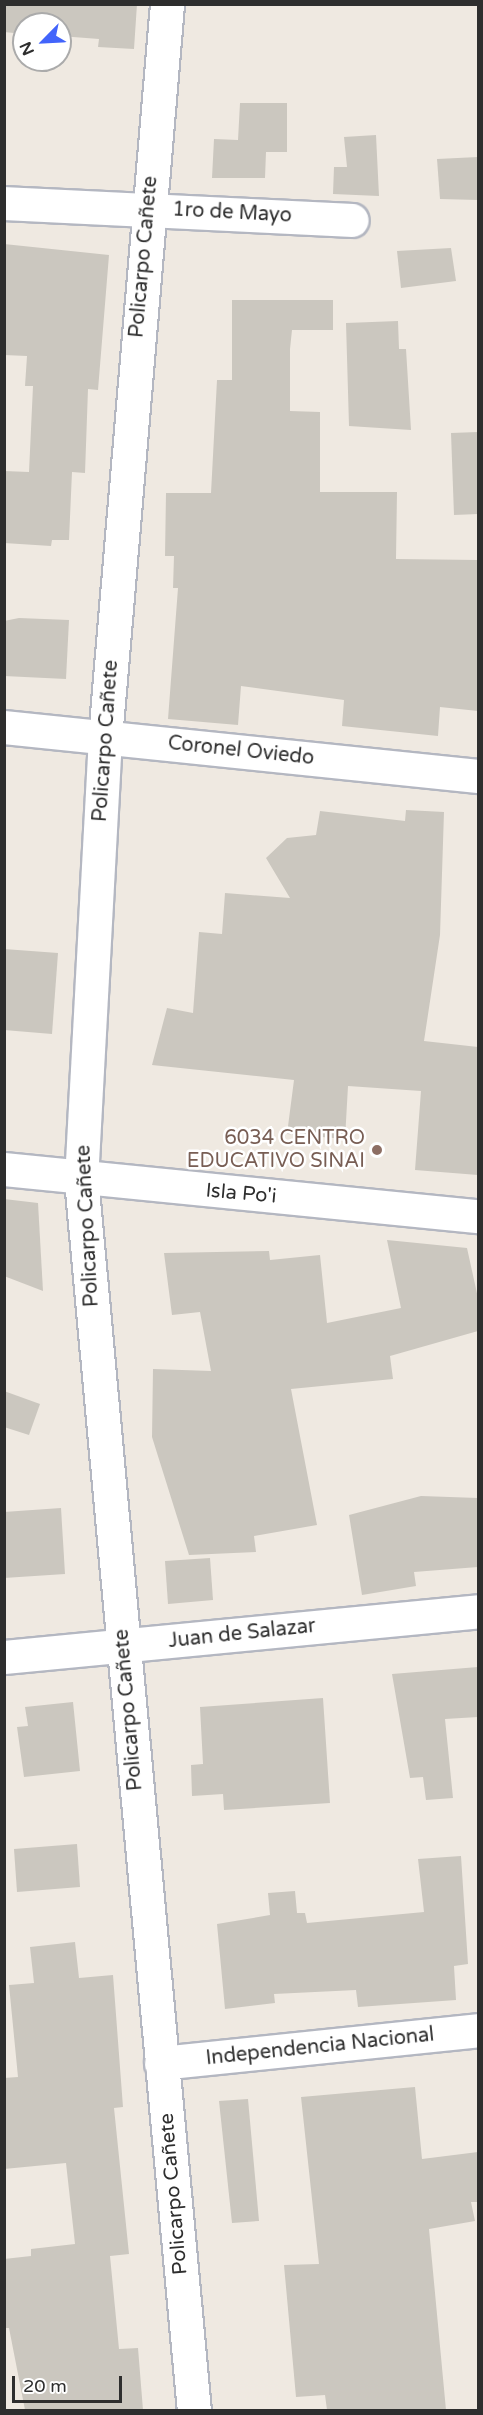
<!DOCTYPE html>
<html>
<head>
<meta charset="utf-8">
<style>
	body { margin:0 }
	#map { position:relative; width:483px; height:2415px; overflow:hidden; background:#efe9e1; font-family:"Varela Round",sans-serif }
	div>[style] { position:absolute }
	.building>* { inset:0; background:#cbc7bf }
	.roads { filter:drop-shadow(2px 0 #b4b7c1) drop-shadow(-2px 0 #b4b7c1) drop-shadow(0 2px #b4b7c1) drop-shadow(0 -2px #b4b7c1) }
	.minor>* { height:33px; margin:-16.5px; padding:0 16.5px; transform-origin:16.5px; border-radius:16.5px; background:#fff }
	.dots>* { width:16px; height:16px; translate:-50% -50%; box-sizing:border-box; border:3px solid #fff; border-radius:50% }
	span { translate:-50% -50%; white-space:nowrap; text-align:center; line-height:1.15; -webkit-text-stroke:5px #fff; paint-order:stroke }
	.street-label { font-size:20px; color:#2e2e2e }
	.education-label { font-size:20px; color:#785e54 }
	.right { translate:-100% -50%; text-align:right }
	.frame { position:absolute; inset:0; border:6px solid #2e2e2e; pointer-events:none }
	.north { position:absolute; left:12px; top:12px; width:60px; height:60px; box-sizing:border-box; background:#fff; border:2px solid #ababab; border-radius:50%; rotate:246deg; font-size:16px; font-weight:700; line-height:24px; text-align:center; color:#2e2e2e }
	.north::after { content:''; display:block; margin:auto; width:21px; height:27px; background:#4264fb; clip-path:polygon(50% 0,100% 100%,50% 72%,0 100%) }
	.scale { position:absolute; left:12px; top:2376px; width:110px; height:27px; box-sizing:border-box; border:3px solid #2e2e2e; border-top:0; padding-left:8px; font-size:18px; line-height:21px; white-space:nowrap; color:#2e2e2e; -webkit-text-stroke:4px #fff; paint-order:stroke }
</style>
</head>
<body>
<div id="map">
	<div class="building">
		<div style="clip-path:polygon(4px 4px,137px 4px,134px 49px,98px 47px,99px 39px,60px 36px,60px 24px,24px 24px,24px 34px,4px 32px)"></div>
		<div style="clip-path:polygon(240px 103px,287px 103px,287px 152px,266px 152px,265px 178px,212px 178px,214px 139px,238px 140px)"></div>
		<div style="clip-path:polygon(376px 135px,379px 196px,333px 194px,334px 167px,347px 167px,344px 137px)"></div>
		<div style="clip-path:polygon(478px 157px,478px 200px,440px 199px,437px 159px)"></div>
		<div style="clip-path:polygon(4px 244px,109px 255px,98px 390px,88px 389px,85px 473px,72px 472px,69px 540px,52px 540px,51px 546px,4px 543px,4px 471px,29px 472px,33px 386px,25px 386px,27px 356px,4px 355px)"></div>
		<div style="clip-path:polygon(451px 248px,456px 281px,401px 288px,397px 251px)"></div>
		<div style="clip-path:polygon(232px 300px,333px 300px,333px 330px,292px 330px,290px 349px,290px 411px,320px 412px,320px 492px,397px 492px,396px 559px,478px 560px,478px 711px,440px 707px,438px 736px,342px 726px,344px 700px,241px 686px,238px 725px,168px 719px,178px 588px,173px 588px,174px 556px,165px 556px,166px 493px,211px 493px,217px 380px,232px 380px)"></div>
		<div style="clip-path:polygon(398px 321px,399px 349px,406px 349px,411px 430px,349px 426px,346px 323px)"></div>
		<div style="clip-path:polygon(478px 432px,478px 514px,454px 515px,451px 433px)"></div>
		<div style="clip-path:polygon(19px 618px,69px 620px,66px 679px,4px 676px,4px 621px)"></div>
		<div style="clip-path:polygon(406px 810px,444px 812px,440px 935px,424px 1041px,478px 1047px,478px 1175px,415px 1170px,421px 1091px,348px 1086px,345px 1139px,287px 1134px,294px 1080px,152px 1065px,167px 1008px,193px 1013px,199px 932px,222px 934px,225px 893px,290px 898px,266px 858px,287px 838px,316px 835px,320px 811px,405px 821px)"></div>
		<div style="clip-path:polygon(4px 949px,58px 953px,52px 1034px,4px 1030px)"></div>
		<div style="clip-path:polygon(4px 1199px,38px 1203px,43px 1291px,4px 1276px)"></div>
		<div style="clip-path:polygon(387px 1240px,467px 1248px,478px 1298px,478px 1331px,390px 1356px,393px 1379px,291px 1389px,317px 1525px,254px 1536px,256px 1552px,189px 1555px,152px 1437px,153px 1369px,211px 1371px,200px 1312px,172px 1315px,164px 1253px,269px 1251px,270px 1260px,320px 1255px,327px 1323px,401px 1308px)"></div>
		<div style="clip-path:polygon(4px 1391px,40px 1404px,29px 1435px,4px 1427px)"></div>
		<div style="clip-path:polygon(421px 1496px,478px 1498px,478px 1567px,414px 1572px,416px 1586px,362px 1595px,349px 1515px)"></div>
		<div style="clip-path:polygon(61px 1508px,65px 1574px,4px 1578px,4px 1512px)"></div>
		<div style="clip-path:polygon(210px 1558px,213px 1600px,168px 1604px,165px 1561px)"></div>
		<div style="clip-path:polygon(478px 1667px,478px 1717px,445px 1719px,453px 1798px,426px 1800px,423px 1777px,410px 1778px,392px 1674px)"></div>
		<div style="clip-path:polygon(323px 1698px,330px 1803px,224px 1810px,223px 1794px,192px 1796px,191px 1765px,203px 1764px,200px 1707px)"></div>
		<div style="clip-path:polygon(73px 1702px,80px 1771px,24px 1777px,17px 1727px,28px 1726px,25px 1707px)"></div>
		<div style="clip-path:polygon(77px 1844px,80px 1887px,17px 1892px,14px 1849px)"></div>
		<div style="clip-path:polygon(461px 1856px,468px 1964px,454px 1966px,456px 2000px,358px 2007px,356px 1990px,274px 1994px,275px 2003px,225px 2009px,217px 1924px,270px 1915px,268px 1893px,295px 1891px,297px 1913px,305px 1913px,307px 1923px,424px 1912px,418px 1859px)"></div>
		<div style="clip-path:polygon(75px 1942px,79px 1978px,113px 1975px,123px 2107px,114px 2108px,129px 2254px,110px 2256px,119px 2349px,138px 2348px,143px 2410px,25px 2410px,9px 2328px,4px 2328px,4px 2259px,31px 2256px,31px 2249px,75px 2244px,66px 2163px,4px 2169px,4px 2078px,18px 2077px,9px 1985px,34px 1983px,30px 1947px)"></div>
		<div style="clip-path:polygon(415px 2087px,422px 2159px,478px 2152px,478px 2202px,471px 2202px,475px 2221px,429px 2229px,446px 2410px,327px 2410px,325px 2395px,296px 2397px,284px 2265px,319px 2264px,301px 2097px)"></div>
		<div style="clip-path:polygon(248px 2099px,259px 2221px,232px 2223px,219px 2101px)"></div>
	</div>
	<div class="roads">
		<div class="minor">
			<div style="left:167px;top:4px;width:736px;rotate:94.83deg"></div>
			<div style="left:105px;top:737px;width:443px;rotate:93.1deg"></div>
			<div style="left:81px;top:1179px;width:1236px;rotate:84.76deg"></div>
			<div style="left:4px;top:203px;width:348px;rotate:2.8deg"></div>
			<div style="left:4px;top:727px;width:477px;rotate:5.9deg"></div>
			<div style="left:4px;top:1169px;width:476px;rotate:5.7deg"></div>
			<div style="left:4px;top:1657px;width:476px;rotate:-5.5deg"></div>
			<div style="left:161px;top:2063px;width:319px;rotate:-5.9deg"></div>
		</div>
	</div>
	<div class="dots">
		<div style="left:377px;top:1150px;background:#8d6e63"></div>
	</div>
	<div class="street-label">
		<span style="left:232px;top:213px;rotate:3deg">1ro de Mayo</span>
		<span style="left:144px;top:257px;rotate:-85deg">Policarpo Cañete</span>
		<span style="left:106px;top:741px;rotate:-86deg">Policarpo Cañete</span>
		<span style="left:241px;top:751px;rotate:6deg">Coronel Oviedo</span>
		<span style="left:241px;top:1194px;rotate:5deg">Isla Po'i</span>
		<span style="left:88px;top:1226px;rotate:-93deg">Policarpo Cañete</span>
		<span style="left:242px;top:1634px;rotate:-6deg">Juan de Salazar</span>
		<span style="left:129px;top:1710px;rotate:-95deg">Policarpo Cañete</span>
		<span style="left:320px;top:2047px;rotate:-6deg">Independencia Nacional</span>
		<span style="left:174px;top:2194px;rotate:-95deg">Policarpo Cañete</span>
	</div>
	<div class="education-label">
		<span class="right" style="left:365px;top:1150px">6034 CENTRO<br>EDUCATIVO SINAI</span>
	</div>
	<div class="frame"></div>
	<div class="north">N</div>
	<div class="scale">20 m</div>
</div>
</body>
</html>
